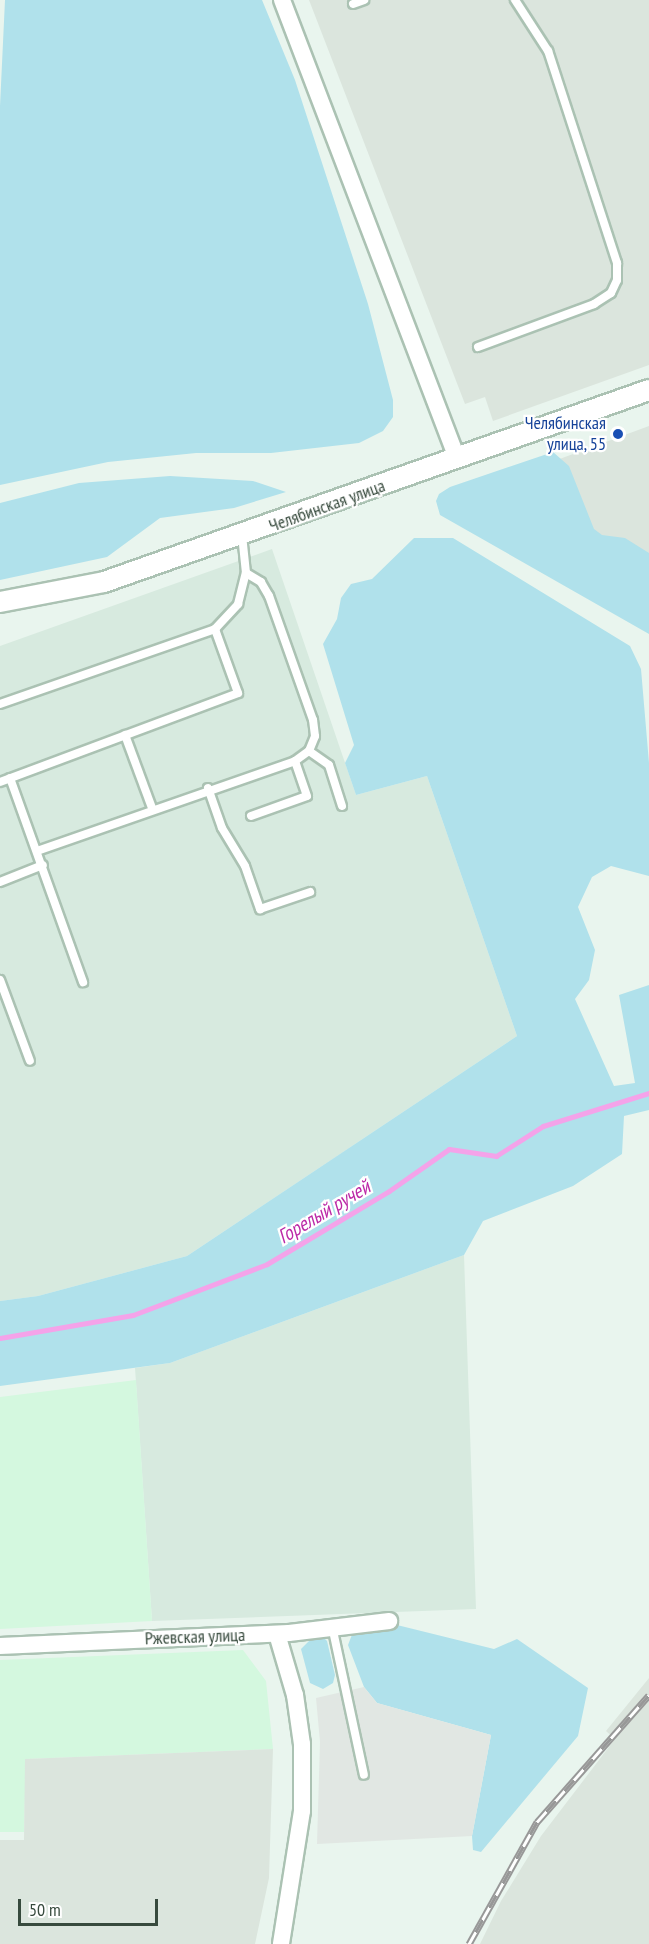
<!DOCTYPE html>
<html>
<head>
<meta charset="utf-8">
<style>
	body { margin:0 }
	#map { position:relative; width:649px; height:1944px; overflow:hidden; background:#e9f5ee; font-family:"PT Sans Narrow",sans-serif }
	div>[style] { position:absolute }
	.residential>* { inset:0; background:#d7eadf }
	.commercial>* { inset:0; background:#d4f8df }
	.industrial>* { inset:0; background:#dbe5dd }
	.green>* { inset:0; background:#b0e1eb }
	.parking>* { inset:0; background:#e1e7e3 }
	.stream>* { height:5px; margin:-2.5px; padding:0 2.5px; transform-origin:2.5px; border-radius:2.5px; background:#f4a3e9 }
	.roads { filter:drop-shadow(2px 0 #abc2b3) drop-shadow(-2px 0 #abc2b3) drop-shadow(0 2px #abc2b3) drop-shadow(0 -2px #abc2b3) }
	.service>* { height:8px; margin:-4px; padding:0 4px; transform-origin:4px; border-radius:4px; background:#fff }
	.minor>* { height:16px; margin:-8px; padding:0 8px; transform-origin:8px; border-radius:8px; background:#fff }
	.tertiary>* { height:20px; margin:-10px; padding:0 10px; transform-origin:10px; border-radius:10px; background:#fff }
	.rail>* { height:7px; margin-top:-3.5px; transform-origin:0; background:repeating-linear-gradient(90deg,#fff 0 14px,#989898 0 28px); box-sizing:border-box; border-block:2px solid #989898 }
	.dots>* { width:16px; height:16px; translate:-50% -50%; box-sizing:border-box; border:3px solid #fff; border-radius:50% }
	span { translate:-50% -50%; white-space:nowrap; text-align:center; line-height:1.15; -webkit-text-stroke:4.5px #fff; paint-order:stroke }
	.transit-label { font-size:18px; color:#164399 }
	.right { translate:-100% -50%; text-align:right }
	.street-label { font-size:18px; color:#374a3d }
	.water-label { font-size:20px; color:#bc29a7; font-style:italic }
	.scale { position:absolute; left:18px; top:1899px; width:140px; height:27px; box-sizing:border-box; border:3px solid #374a3d; border-top:0; padding-left:8px; font-size:18px; line-height:21px; white-space:nowrap; color:#374a3d; -webkit-text-stroke:4px #fff; paint-order:stroke }
</style>
</head>
<body>
<div id="map">
	<div class="residential">
		<div style="clip-path:polygon(272px 549px,356px 795px,427px 776px,517px 1036px,187px 1256px,38px 1296px,0 1301px,0 646px)"></div>
		<div style="clip-path:polygon(464px 1255px,476px 1609px,152px 1621px,135px 1368px,170px 1363px)"></div>
	</div>
	<div class="commercial">
		<div style="clip-path:polygon(136px 1380px,152px 1621px,0 1629px,0 1397px)"></div>
		<div style="clip-path:polygon(243px 1650px,266px 1681px,273px 1749px,26px 1759px,24px 1832px,0 1832px,0 1660px)"></div>
	</div>
	<div class="industrial">
		<div style="clip-path:polygon(309px 0,649px 0,649px 365px,493px 421px,485px 397px,465px 404px)"></div>
		<div style="clip-path:polygon(649px 426px,649px 594px,478px 489px)"></div>
		<div style="clip-path:polygon(649px 1678px,649px 1944px,480px 1944px,501px 1901px,541px 1836px,615px 1739px,606px 1731px)"></div>
		<div style="clip-path:polygon(273px 1749px,269px 1878px,255px 1944px,0 1944px,0 1840px,24px 1840px,25px 1759px)"></div>
	</div>
	<div class="green">
		<div style="clip-path:polygon(5px 0,262px 0,295px 80px,368px 304px,393px 400px,393px 417px,383px 431px,359px 443px,271px 453px,196px 453px,108px 462px,0 485px,0 106px)"></div>
		<div style="clip-path:polygon(553px 452px,569px 466px,594px 529px,602px 535px,625px 538px,649px 553px,649px 634px,440px 515px,436px 501px,439px 494px,450px 487px)"></div>
		<div style="clip-path:polygon(170px 476px,253px 481px,286px 492px,234px 508px,160px 518px,107px 557px,0 580px,0 503px,79px 483px)"></div>
		<div style="clip-path:polygon(414px 538px,453px 538px,630px 646px,641px 669px,649px 763px,649px 876px,611px 866px,592px 877px,578px 907px,595px 950px,589px 980px,575px 999px,614px 1086px,635px 1083px,619px 995px,649px 985px,649px 1110px,624px 1116px,622px 1154px,573px 1186px,483px 1221px,464px 1255px,170px 1363px,0 1386px,0 1301px,38px 1296px,187px 1256px,517px 1036px,427px 776px,356px 795px,345px 763px,354px 745px,323px 644px,337px 619px,341px 598px,351px 584px,372px 579px)"></div>
		<div style="clip-path:polygon(397px 1625px,494px 1649px,517px 1639px,588px 1688px,578px 1736px,481px 1852px,473px 1850px,472px 1836px,491px 1735px,377px 1703px,364px 1687px,348px 1645px,353px 1632px)"></div>
		<div style="clip-path:polygon(322px 1636px,327px 1641px,335px 1675px,333px 1683px,323px 1689px,310px 1683px,301px 1649px,310px 1640px)"></div>
	</div>
	<div class="parking">
		<div style="clip-path:polygon(364px 1687px,377px 1703px,491px 1735px,472px 1836px,317px 1844px,320px 1742px,316px 1698px)"></div>
	</div>
	<div class="stream">
		<div style="left:0;top:1338px;width:135px;rotate:-9.8deg"></div>
		<div style="left:133px;top:1315px;width:143px;rotate:-20.8deg"></div>
		<div style="left:267px;top:1264px;width:142px;rotate:-30.9deg"></div>
		<div style="left:389px;top:1191px;width:73px;rotate:-35deg"></div>
		<div style="left:449px;top:1149px;width:48px;rotate:8.5deg"></div>
		<div style="left:496px;top:1156px;width:56px;rotate:-32.6deg"></div>
		<div style="left:543px;top:1126px;width:111px;rotate:-17.3deg"></div>
	</div>
	<div class="roads">
		<div class="service">
			<div style="left:353px;top:4px;width:12px;rotate:-20deg"></div>
			<div style="left:478px;top:347px;width:124px;rotate:-20.3deg"></div>
			<div style="left:594px;top:304px;width:20px;rotate:-33deg"></div>
			<div style="left:611px;top:293px;width:14px;rotate:-65deg"></div>
			<div style="left:617px;top:280px;width:17px;rotate:-90deg"></div>
			<div style="left:617px;top:263px;width:223px;rotate:-108deg"></div>
			<div style="left:548px;top:51px;width:61px;rotate:-122.9deg"></div>
			<div style="left:0;top:704px;width:228px;rotate:-19.2deg"></div>
			<div style="left:215px;top:629px;width:34px;rotate:-47deg"></div>
			<div style="left:238px;top:604px;width:32px;rotate:-76deg"></div>
			<div style="left:246px;top:573px;width:37px;rotate:-96deg"></div>
			<div style="left:125px;top:735px;width:78px;rotate:69.7deg"></div>
			<div style="left:309px;top:751px;width:24px;rotate:35deg"></div>
			<div style="left:329px;top:765px;width:43px;rotate:72.4deg"></div>
			<div style="left:10px;top:778px;width:217px;rotate:70.3deg"></div>
			<div style="left:0;top:782px;width:254px;rotate:-20.5deg"></div>
			<div style="left:238px;top:693px;width:68px;rotate:-109.8deg"></div>
			<div style="left:208px;top:788px;width:42px;rotate:70.7deg"></div>
			<div style="left:222px;top:828px;width:44px;rotate:58.8deg"></div>
			<div style="left:245px;top:866px;width:46px;rotate:70.8deg"></div>
			<div style="left:260px;top:909px;width:53px;rotate:-18.8deg"></div>
			<div style="left:251px;top:816px;width:59px;rotate:-19.7deg"></div>
			<div style="left:307px;top:796px;width:37px;rotate:-109deg"></div>
			<div style="left:37px;top:851px;width:273px;rotate:-19.2deg"></div>
			<div style="left:295px;top:761px;width:17px;rotate:-36deg"></div>
			<div style="left:309px;top:751px;width:16px;rotate:-68deg"></div>
			<div style="left:315px;top:736px;width:16px;rotate:-97deg"></div>
			<div style="left:313px;top:720px;width:132px;rotate:-109.5deg"></div>
			<div style="left:269px;top:596px;width:16px;rotate:-120deg"></div>
			<div style="left:261px;top:582px;width:17px;rotate:-149deg"></div>
			<div style="left:0;top:882px;width:46px;rotate:-21.6deg"></div>
			<div style="left:0;top:980px;width:86px;rotate:69.7deg"></div>
			<div style="left:332px;top:1626px;width:152px;rotate:77.9deg"></div>
		</div>
		<div class="minor">
			<div style="left:282px;top:0;width:491px;rotate:69.1deg"></div>
			<div style="left:277px;top:1634px;width:64px;rotate:73.6deg"></div>
			<div style="left:295px;top:1695px;width:49px;rotate:81.9deg"></div>
			<div style="left:302px;top:1744px;width:67px;rotate:90deg"></div>
			<div style="left:302px;top:1811px;width:135px;rotate:99deg"></div>
			<div style="left:0;top:1646px;width:289px;rotate:-2.6deg"></div>
			<div style="left:289px;top:1633px;width:101px;rotate:-6.8deg"></div>
		</div>
		<div class="tertiary">
			<div style="left:0;top:602px;width:106px;rotate:-10.9deg"></div>
			<div style="left:104px;top:582px;width:578px;rotate:-19.41deg"></div>
		</div>
	</div>
	<div class="rail">
		<div style="left:469px;top:1944px;width:140px;rotate:-60.9deg"></div>
		<div style="left:537px;top:1822px;width:169px;rotate:-48.6deg"></div>
	</div>
	<div class="dots">
		<div style="left:618px;top:434px;background:#1a4fb4"></div>
	</div>
	<div class="transit-label">
		<span class="right" style="left:606px;top:434px">Челябинская<br>улица, 55</span>
	</div>
	<div class="street-label">
		<span style="left:327px;top:506px;rotate:-20deg">Челябинская улица</span>
		<span style="left:195px;top:1637px;rotate:-2deg">Ржевская улица</span>
	</div>
	<div class="water-label">
		<span style="left:324px;top:1212px;rotate:-31deg">Горелый ручей</span>
	</div>
	<div class="scale">50 m</div>
</div>
</body>
</html>
